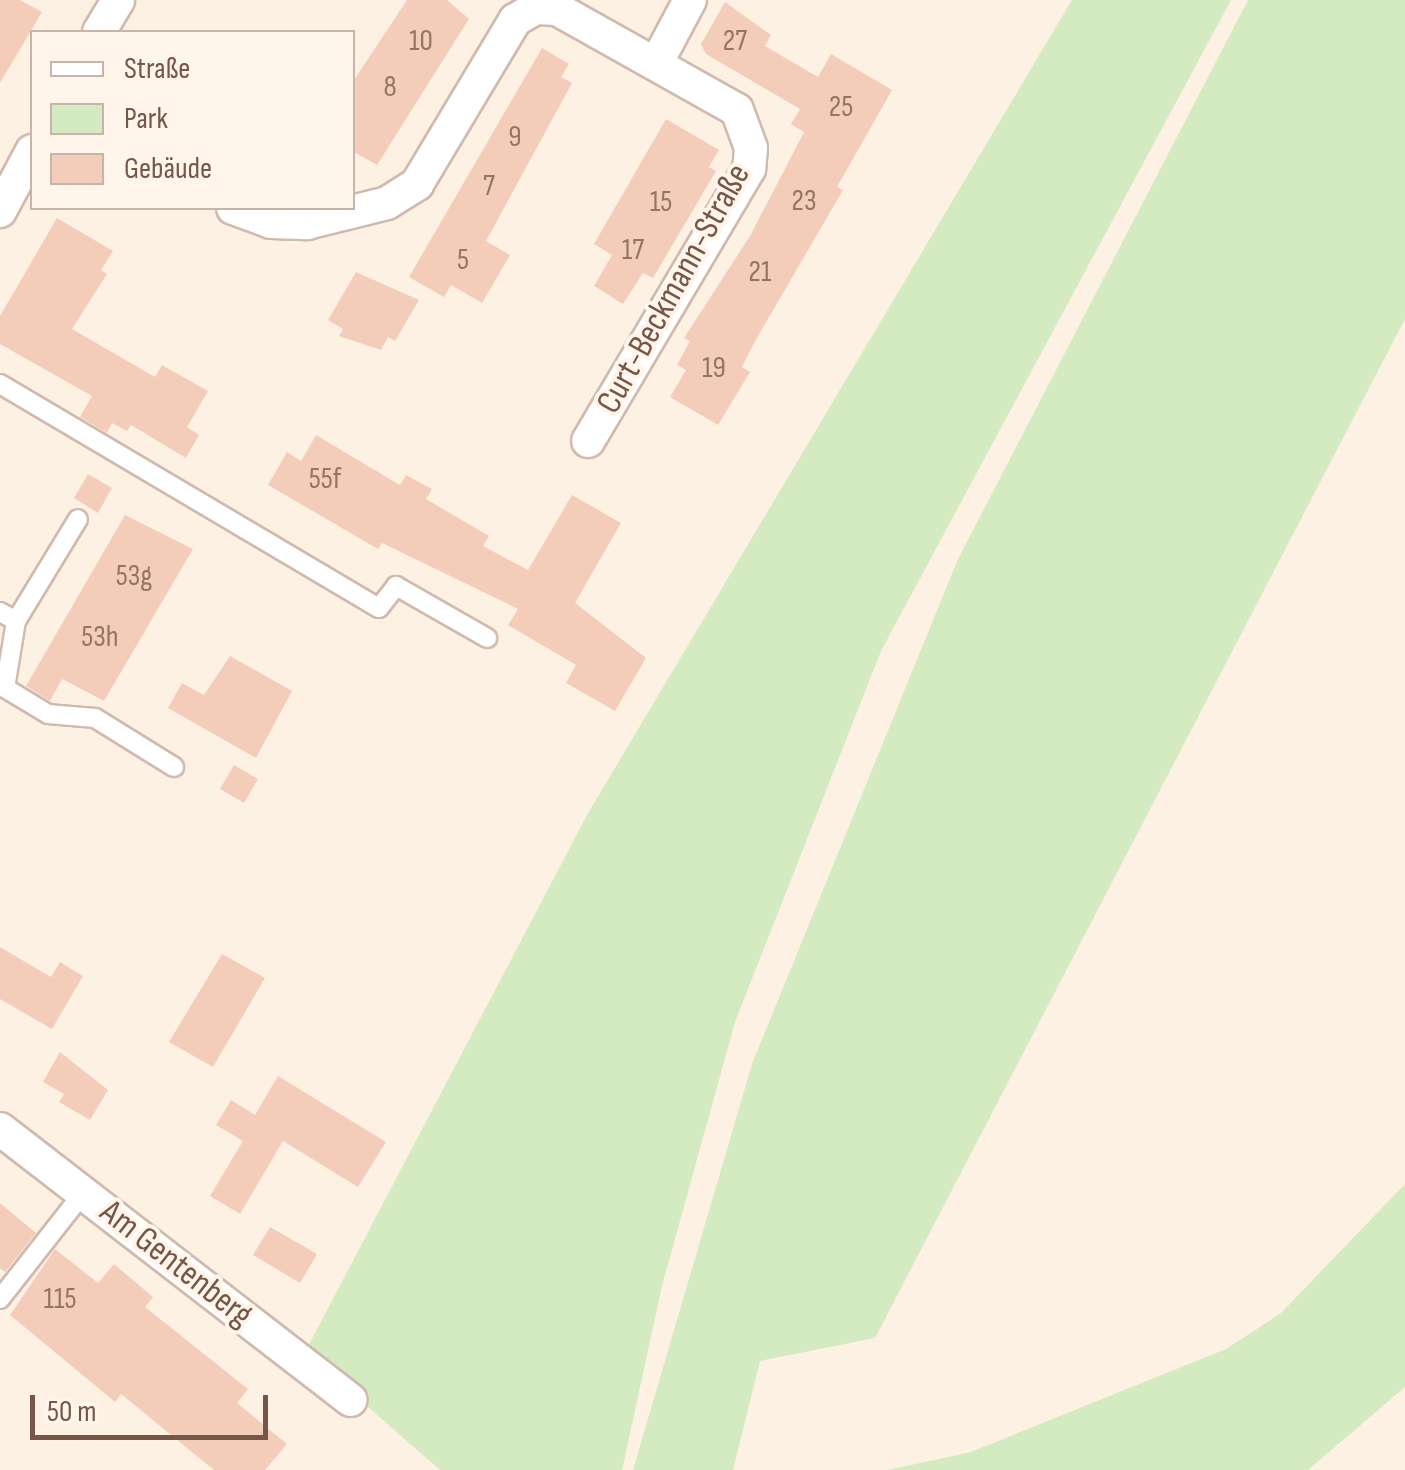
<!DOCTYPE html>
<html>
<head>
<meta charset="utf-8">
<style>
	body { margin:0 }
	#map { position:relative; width:1405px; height:1470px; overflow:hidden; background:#fdf1e3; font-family:"Sofia Sans Condensed",sans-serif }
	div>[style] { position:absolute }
	.green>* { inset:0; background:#d4eac1 }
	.building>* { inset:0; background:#f3cdba }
	.roads { filter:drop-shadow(2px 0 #d0baad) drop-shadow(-2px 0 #d0baad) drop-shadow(0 2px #d0baad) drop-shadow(0 -2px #d0baad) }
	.service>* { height:18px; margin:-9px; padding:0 9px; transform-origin:9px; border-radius:9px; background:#fff }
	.minor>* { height:32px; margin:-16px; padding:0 16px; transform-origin:16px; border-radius:16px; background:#fff }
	span { translate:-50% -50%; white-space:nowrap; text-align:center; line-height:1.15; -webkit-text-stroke:8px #fff5ea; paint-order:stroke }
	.number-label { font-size:30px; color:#947465 }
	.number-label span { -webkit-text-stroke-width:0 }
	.street-label { font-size:35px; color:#755649 }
	.legend { position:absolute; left:30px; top:30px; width:325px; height:180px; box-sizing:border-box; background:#fff5ea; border:2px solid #c8b5aa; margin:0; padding:12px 18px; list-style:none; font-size:30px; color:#755649 }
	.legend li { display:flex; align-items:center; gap:20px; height:50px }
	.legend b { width:50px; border:2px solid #c8b5aa }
	.scale { position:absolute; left:30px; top:1395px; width:238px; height:45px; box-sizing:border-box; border:5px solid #755649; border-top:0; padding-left:12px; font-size:30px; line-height:35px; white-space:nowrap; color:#755649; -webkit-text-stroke:8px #fff5ea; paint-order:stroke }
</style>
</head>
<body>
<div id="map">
	<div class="green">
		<div style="clip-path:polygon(1072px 0,1231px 0,881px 651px,735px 1022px,662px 1286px,622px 1470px,440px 1470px,305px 1352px,587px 815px)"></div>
		<div style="clip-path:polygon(1248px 0,1405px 0,1405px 319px,875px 1338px,760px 1361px,733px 1470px,633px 1470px,752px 1064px,958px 559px)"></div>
		<div style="clip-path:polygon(1405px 1184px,1405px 1387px,1308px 1470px,888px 1470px,971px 1452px,1226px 1349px,1281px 1313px)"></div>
	</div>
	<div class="building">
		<div style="clip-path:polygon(0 0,20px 0,42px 12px,0 83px)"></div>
		<div style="clip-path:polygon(407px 0,447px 0,469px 19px,377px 165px,352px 151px,352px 83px)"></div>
		<div style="clip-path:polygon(725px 2px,771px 35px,765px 46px,818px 77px,831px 54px,892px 90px,837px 187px,843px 190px,754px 343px,742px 367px,750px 372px,718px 425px,670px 397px,686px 370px,677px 365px,690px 341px,684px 338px,750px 236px,804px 132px,791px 124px,800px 109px,706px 54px,701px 44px)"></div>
		<div style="clip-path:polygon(542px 48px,569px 64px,561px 77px,572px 83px,486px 241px,510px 255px,482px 303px,451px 285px,444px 297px,409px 277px)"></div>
		<div style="clip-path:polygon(666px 119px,719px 150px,709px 167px,716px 171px,653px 278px,643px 273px,623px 304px,594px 286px,612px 255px,594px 244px)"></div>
		<div style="clip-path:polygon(57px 218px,113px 251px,101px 270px,107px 274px,72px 329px,155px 377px,162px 365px,208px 391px,187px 427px,199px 435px,186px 458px,131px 425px,127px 431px,112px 423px,107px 433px,80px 417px,92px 396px,0 344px,0 316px)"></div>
		<div style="clip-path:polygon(356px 272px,419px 300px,395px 341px,388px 337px,381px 350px,339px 336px,343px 329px,328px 320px)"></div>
		<div style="clip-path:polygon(316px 435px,400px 485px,406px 475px,432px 489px,426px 499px,489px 536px,483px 546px,528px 570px,572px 495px,621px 523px,575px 603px,646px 658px,615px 711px,566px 683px,576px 665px,508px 625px,518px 609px,382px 543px,378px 549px,268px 485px,287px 452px,301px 461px)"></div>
		<div style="clip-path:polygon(88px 474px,112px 488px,98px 513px,74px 498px)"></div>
		<div style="clip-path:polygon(125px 515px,193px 549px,104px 701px,62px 679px,50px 701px,26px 686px)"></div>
		<div style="clip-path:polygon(230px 656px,292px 691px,256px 758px,168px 708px,182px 683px,204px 695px)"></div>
		<div style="clip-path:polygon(234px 765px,258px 779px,244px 803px,220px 789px)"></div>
		<div style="clip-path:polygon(0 947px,51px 977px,60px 962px,83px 976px,52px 1029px,0 999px)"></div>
		<div style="clip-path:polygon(222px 954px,265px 978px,213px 1067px,169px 1042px)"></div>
		<div style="clip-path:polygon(60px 1052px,108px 1090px,90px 1120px,59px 1102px,64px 1094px,43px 1082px)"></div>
		<div style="clip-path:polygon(278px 1076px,386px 1142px,358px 1187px,283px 1141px,240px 1214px,210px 1196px,243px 1141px,216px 1125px,231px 1100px,255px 1115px)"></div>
		<div style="clip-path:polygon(0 1203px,36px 1233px,5px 1272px,0 1268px)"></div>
		<div style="clip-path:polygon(270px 1227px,317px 1254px,300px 1283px,253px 1255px)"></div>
		<div style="clip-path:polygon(55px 1249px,98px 1283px,114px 1264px,153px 1297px,145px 1307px,248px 1389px,237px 1403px,287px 1444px,265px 1470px,214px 1470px,121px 1394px,115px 1402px,10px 1315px)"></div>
	</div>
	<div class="roads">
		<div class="service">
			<div style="left:0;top:384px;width:440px;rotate:30.6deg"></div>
			<div style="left:379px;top:608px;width:28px;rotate:-52deg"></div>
			<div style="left:396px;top:586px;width:105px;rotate:29.7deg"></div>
			<div style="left:0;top:612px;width:18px;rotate:29deg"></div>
			<div style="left:16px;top:621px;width:119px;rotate:-58.7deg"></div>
			<div style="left:16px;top:621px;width:68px;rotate:99.3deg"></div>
			<div style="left:5px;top:688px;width:50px;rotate:31.2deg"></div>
			<div style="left:48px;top:714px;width:47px;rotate:4.9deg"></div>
			<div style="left:95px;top:718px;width:93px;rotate:31.8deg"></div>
			<div style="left:0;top:1299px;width:135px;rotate:-51.9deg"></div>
		</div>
		<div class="minor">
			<div style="left:99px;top:32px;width:37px;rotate:-59deg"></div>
			<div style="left:657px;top:62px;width:70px;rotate:-62deg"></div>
			<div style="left:233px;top:208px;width:40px;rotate:20.2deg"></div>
			<div style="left:271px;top:222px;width:36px;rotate:2deg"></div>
			<div style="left:307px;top:223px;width:82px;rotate:-14deg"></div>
			<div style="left:387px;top:203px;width:36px;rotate:-32deg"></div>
			<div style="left:417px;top:184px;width:191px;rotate:-59.1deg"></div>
			<div style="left:515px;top:20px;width:24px;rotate:-30deg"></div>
			<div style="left:536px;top:8px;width:21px;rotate:3deg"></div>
			<div style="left:557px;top:9px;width:206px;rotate:29.3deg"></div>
			<div style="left:737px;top:110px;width:40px;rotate:69.8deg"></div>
			<div style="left:751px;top:148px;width:21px;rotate:95deg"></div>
			<div style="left:749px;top:169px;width:316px;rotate:120.6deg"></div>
			<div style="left:0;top:211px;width:68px;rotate:-61.9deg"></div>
			<div style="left:0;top:1129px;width:443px;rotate:37.7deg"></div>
		</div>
	</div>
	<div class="number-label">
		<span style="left:421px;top:41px">10</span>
		<span style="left:735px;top:41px">27</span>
		<span style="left:390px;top:87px">8</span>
		<span style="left:841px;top:107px">25</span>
		<span style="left:515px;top:137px">9</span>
		<span style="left:489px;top:186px">7</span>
		<span style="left:804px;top:201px">23</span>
		<span style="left:661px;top:202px">15</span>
		<span style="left:633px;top:250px">17</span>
		<span style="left:463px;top:260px">5</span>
		<span style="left:760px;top:272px">21</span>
		<span style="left:714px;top:368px">19</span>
		<span style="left:325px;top:479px">55f</span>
		<span style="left:134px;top:576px">53g</span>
		<span style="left:100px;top:637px">53h</span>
		<span style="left:60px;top:1299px">115</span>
	</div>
	<div class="street-label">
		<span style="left:674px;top:289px;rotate:-61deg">Curt-Beckmann-Straße</span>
		<span style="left:176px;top:1264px;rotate:38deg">Am Gentenberg</span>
	</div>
	<ul class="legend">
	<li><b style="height:12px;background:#fff"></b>Straße</li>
	<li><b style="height:28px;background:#d4eac1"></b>Park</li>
	<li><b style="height:28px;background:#f3cdba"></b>Gebäude</li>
	</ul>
	<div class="scale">50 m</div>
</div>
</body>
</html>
